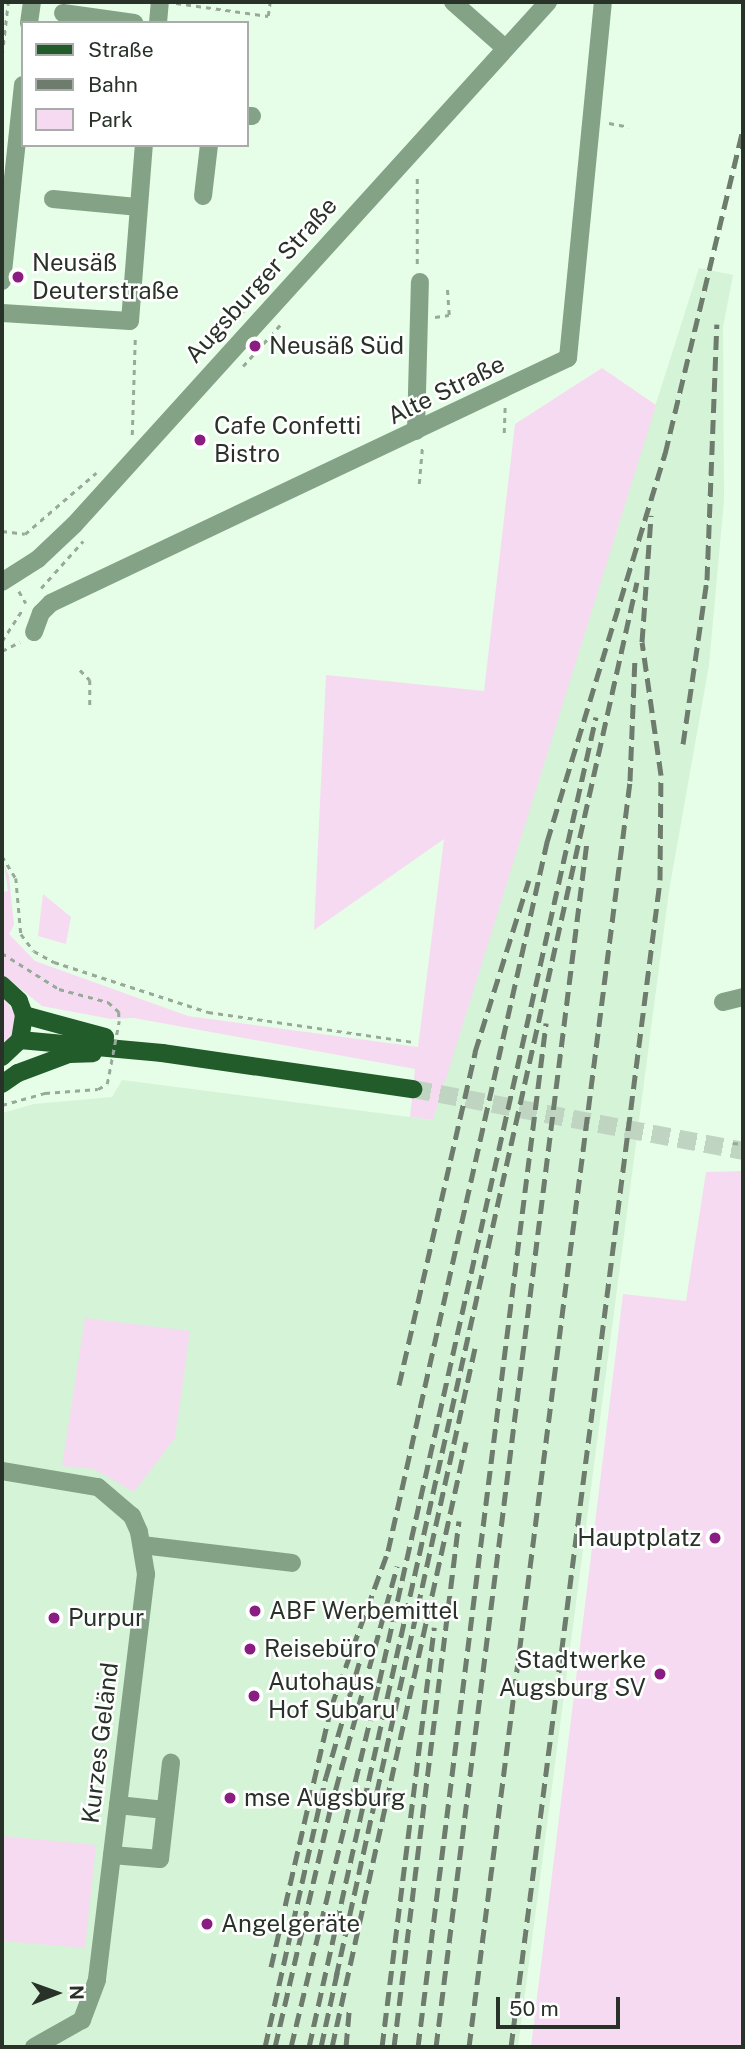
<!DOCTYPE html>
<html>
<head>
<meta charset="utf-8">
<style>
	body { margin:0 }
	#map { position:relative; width:745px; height:2049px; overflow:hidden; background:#e6fee7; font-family:"Public Sans",sans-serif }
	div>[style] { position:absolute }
	.built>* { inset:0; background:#d5f3d7 }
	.green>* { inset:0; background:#f6daf1 }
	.major-tunnel>* { height:18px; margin-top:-9px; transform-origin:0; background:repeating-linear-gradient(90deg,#c0d5c1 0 18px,transparent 0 27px) }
	.path>* { height:2.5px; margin-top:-1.25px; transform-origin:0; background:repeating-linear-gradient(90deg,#97a998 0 5px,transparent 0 10px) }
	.minor>* { height:18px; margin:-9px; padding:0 9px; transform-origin:9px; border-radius:9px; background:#84a286 }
	.major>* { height:18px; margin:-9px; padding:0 9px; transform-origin:9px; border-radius:9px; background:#225c2b }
	.rail>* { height:5px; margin-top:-2.5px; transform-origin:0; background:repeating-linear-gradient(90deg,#6e7c6e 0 14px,transparent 0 21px) }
	.path-bridge>* { height:2.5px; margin-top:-1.25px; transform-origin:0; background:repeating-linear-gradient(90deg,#97a998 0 5px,transparent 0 10px) }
	.dots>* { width:19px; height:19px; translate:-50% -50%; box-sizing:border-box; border:4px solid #fff; border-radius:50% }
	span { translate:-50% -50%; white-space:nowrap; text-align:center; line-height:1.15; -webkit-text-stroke:5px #fff; paint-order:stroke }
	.poi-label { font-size:24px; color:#293229 }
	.left { translate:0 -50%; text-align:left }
	.right { translate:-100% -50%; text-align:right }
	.street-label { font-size:24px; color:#293229 }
	.frame { position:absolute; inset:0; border:4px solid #293229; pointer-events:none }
	.legend { position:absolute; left:21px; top:21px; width:228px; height:126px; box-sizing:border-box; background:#fff; border:2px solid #a9ada9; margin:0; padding:9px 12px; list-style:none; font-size:21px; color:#293229 }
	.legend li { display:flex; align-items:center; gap:14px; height:35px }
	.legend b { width:35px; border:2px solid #a9ada9 }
	.north { position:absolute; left:21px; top:1958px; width:70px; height:70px; -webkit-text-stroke:5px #fff; paint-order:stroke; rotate:89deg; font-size:19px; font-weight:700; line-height:28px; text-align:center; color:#293229 }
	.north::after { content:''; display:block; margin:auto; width:24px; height:32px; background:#293229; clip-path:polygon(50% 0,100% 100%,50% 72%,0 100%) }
	.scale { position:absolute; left:496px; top:1997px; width:124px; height:32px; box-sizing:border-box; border:4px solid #293229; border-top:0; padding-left:9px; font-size:21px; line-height:24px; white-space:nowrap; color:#293229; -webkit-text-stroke:5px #fff; paint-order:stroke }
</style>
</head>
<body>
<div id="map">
	<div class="built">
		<div style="clip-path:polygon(699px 268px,733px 275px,723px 327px,724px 500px,709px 665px,669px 891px,518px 2047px,2px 2047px,2px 1113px,34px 1104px,112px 1097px,122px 1080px,433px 1120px,493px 917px)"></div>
	</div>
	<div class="green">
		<div style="clip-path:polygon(602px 368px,656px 405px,433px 1120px,410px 1117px,415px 1069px,134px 1018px,111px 1019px,42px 1006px,2px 974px,2px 892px,8px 891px,4px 864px,9px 876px,14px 925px,9px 934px,35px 961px,188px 1016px,418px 1047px,444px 839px,314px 930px,326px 675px,484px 691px,515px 424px)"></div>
		<div style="clip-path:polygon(43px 894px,71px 917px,66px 944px,38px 936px)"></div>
		<div style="clip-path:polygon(2px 995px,16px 1015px,11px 1039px,2px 1049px)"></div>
		<div style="clip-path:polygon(743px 1171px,743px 2047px,531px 2047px,623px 1294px,686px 1301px,706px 1172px)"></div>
		<div style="clip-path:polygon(85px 1318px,190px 1331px,175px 1438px,134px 1492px,94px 1469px,62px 1466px)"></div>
		<div style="clip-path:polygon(2px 1836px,96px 1845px,85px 1948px,2px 1941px)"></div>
	</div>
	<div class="major-tunnel">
		<div style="left:413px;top:1089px;width:336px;rotate:10.6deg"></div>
	</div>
	<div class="path">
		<div style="left:176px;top:3px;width:93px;rotate:8deg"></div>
		<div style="left:268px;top:16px;width:14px;rotate:-82deg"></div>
		<div style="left:2px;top:55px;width:53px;rotate:-83.5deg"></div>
		<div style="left:609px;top:123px;width:20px;rotate:11deg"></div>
		<div style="left:417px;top:264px;width:90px;rotate:-90deg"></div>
		<div style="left:435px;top:317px;width:14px;rotate:-8deg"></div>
		<div style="left:449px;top:315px;width:27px;rotate:-94deg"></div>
		<div style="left:233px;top:322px;width:53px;rotate:-47.3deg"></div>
		<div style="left:2px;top:359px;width:28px;rotate:-90deg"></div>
		<div style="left:243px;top:366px;width:57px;rotate:-47.9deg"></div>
		<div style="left:448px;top:387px;width:7px;rotate:-27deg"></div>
		<div style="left:454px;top:384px;width:9px;rotate:63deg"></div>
		<div style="left:504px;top:433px;width:27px;rotate:-88deg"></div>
		<div style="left:132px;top:435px;width:98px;rotate:-88.2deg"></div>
		<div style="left:419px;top:484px;width:38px;rotate:-85deg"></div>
		<div style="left:2px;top:531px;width:23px;rotate:7deg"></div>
		<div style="left:25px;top:534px;width:94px;rotate:-40.7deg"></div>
		<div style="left:41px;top:588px;width:63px;rotate:-48.2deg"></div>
		<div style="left:19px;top:591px;width:14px;rotate:60deg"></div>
		<div style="left:2px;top:641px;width:38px;rotate:-57deg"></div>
		<div style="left:2px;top:651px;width:20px;rotate:-27deg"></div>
		<div style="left:80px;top:670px;width:14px;rotate:45deg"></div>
		<div style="left:90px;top:680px;width:25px;rotate:90deg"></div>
		<div style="left:2px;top:856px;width:26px;rotate:58deg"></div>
		<div style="left:16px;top:878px;width:56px;rotate:84.9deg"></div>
		<div style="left:21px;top:934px;width:21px;rotate:53deg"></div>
		<div style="left:34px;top:951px;width:23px;rotate:29deg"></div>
		<div style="left:54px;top:962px;width:162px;rotate:18deg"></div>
		<div style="left:208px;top:1012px;width:207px;rotate:8.3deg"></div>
		<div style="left:2px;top:953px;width:67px;rotate:32.3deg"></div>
		<div style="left:59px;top:989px;width:51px;rotate:14.9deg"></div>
		<div style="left:108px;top:1002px;width:15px;rotate:42deg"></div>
		<div style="left:119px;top:1012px;width:9px;rotate:90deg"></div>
		<div style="left:2px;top:1105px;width:45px;rotate:-15.6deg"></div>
		<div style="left:45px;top:1093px;width:53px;rotate:-4.3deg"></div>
		<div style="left:98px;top:1089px;width:10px;rotate:-29deg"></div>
		<div style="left:107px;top:1084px;width:10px;rotate:-79deg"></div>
		<div style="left:733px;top:1143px;width:10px;rotate:6deg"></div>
	</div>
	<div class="minor">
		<div style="left:453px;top:2px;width:69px;rotate:41.5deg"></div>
		<div style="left:63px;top:13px;width:72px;rotate:8deg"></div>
		<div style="left:29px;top:23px;width:21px;rotate:-82deg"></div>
		<div style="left:158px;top:23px;width:21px;rotate:-85deg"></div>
		<div style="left:247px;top:116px;width:5px"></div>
		<div style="left:203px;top:196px;width:51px;rotate:-83.3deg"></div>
		<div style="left:53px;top:199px;width:84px;rotate:5.4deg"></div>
		<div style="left:2px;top:281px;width:197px;rotate:-83.9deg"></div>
		<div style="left:2px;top:313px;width:128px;rotate:3.6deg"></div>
		<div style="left:130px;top:321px;width:177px;rotate:-85.5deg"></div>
		<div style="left:416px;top:431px;width:149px;rotate:-88.5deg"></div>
		<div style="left:2px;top:582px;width:43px;rotate:-32.6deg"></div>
		<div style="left:38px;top:559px;width:50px;rotate:-43.4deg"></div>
		<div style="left:74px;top:525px;width:706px;rotate:-47.81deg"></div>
		<div style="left:34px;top:632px;width:20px;rotate:-70deg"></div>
		<div style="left:41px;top:613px;width:14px;rotate:-45deg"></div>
		<div style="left:51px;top:603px;width:572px;rotate:-25.36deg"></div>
		<div style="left:568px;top:358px;width:358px;rotate:-84.4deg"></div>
		<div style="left:723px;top:1002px;width:21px;rotate:-14deg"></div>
		<div style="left:2px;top:1471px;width:97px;rotate:9.5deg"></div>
		<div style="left:98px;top:1487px;width:45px;rotate:40.5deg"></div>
		<div style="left:132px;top:1516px;width:17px;rotate:66deg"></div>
		<div style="left:139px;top:1532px;width:43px;rotate:80.5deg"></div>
		<div style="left:146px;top:1574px;width:409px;rotate:96.9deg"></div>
		<div style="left:97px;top:1980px;width:43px;rotate:110.6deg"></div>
		<div style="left:82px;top:2020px;width:55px;rotate:150.6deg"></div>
		<div style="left:142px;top:1545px;width:151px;rotate:6.8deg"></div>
		<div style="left:118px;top:1805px;width:47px;rotate:6.1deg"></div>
		<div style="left:112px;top:1855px;width:48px;rotate:4.8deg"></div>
		<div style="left:160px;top:1859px;width:97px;rotate:-83.5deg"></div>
	</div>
	<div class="major">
		<div style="left:2px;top:985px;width:23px;rotate:43deg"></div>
		<div style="left:19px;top:1001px;width:15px;rotate:70deg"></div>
		<div style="left:24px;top:1015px;width:25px;rotate:99deg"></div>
		<div style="left:20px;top:1040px;width:25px;rotate:137deg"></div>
		<div style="left:24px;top:1015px;width:84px;rotate:15.2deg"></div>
		<div style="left:20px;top:1040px;width:143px;rotate:5.2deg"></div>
		<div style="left:162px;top:1053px;width:254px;rotate:8.2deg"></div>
		<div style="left:2px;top:1084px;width:19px;rotate:-35deg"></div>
		<div style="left:18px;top:1073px;width:54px;rotate:-20.4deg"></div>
		<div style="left:69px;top:1054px;width:24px;rotate:-2deg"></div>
	</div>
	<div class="rail">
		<div style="left:683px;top:744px;width:166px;rotate:-81.7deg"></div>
		<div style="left:707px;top:580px;width:256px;rotate:-87.8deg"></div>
		<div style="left:399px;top:1385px;width:342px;rotate:-77.1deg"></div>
		<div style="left:475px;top:1052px;width:180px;rotate:-72.6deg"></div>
		<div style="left:271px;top:1967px;width:267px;rotate:-77deg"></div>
		<div style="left:331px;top:1707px;width:166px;rotate:-69.9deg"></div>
		<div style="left:388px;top:1551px;width:727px;rotate:-77.36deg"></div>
		<div style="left:547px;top:842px;width:406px;rotate:-73.1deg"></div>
		<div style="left:665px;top:454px;width:333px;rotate:-76.5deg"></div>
		<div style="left:336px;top:1977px;width:644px;rotate:-77.54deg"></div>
		<div style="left:265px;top:2047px;width:277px;rotate:-77.3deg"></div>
		<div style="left:326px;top:1777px;width:122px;rotate:-73.8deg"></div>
		<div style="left:275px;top:2047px;width:243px;rotate:-76.9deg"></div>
		<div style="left:330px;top:1810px;width:253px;rotate:-74.6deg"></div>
		<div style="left:291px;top:2047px;width:374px;rotate:-76.4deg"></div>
		<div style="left:379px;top:1683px;width:990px;rotate:-77.34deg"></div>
		<div style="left:309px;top:2047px;width:1501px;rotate:-77.38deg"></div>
		<div style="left:321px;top:2047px;width:80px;rotate:-77.7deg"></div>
		<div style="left:332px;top:2047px;width:620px;rotate:-77.51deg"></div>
		<div style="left:346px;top:2047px;width:38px;rotate:-85deg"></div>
		<div style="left:382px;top:2047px;width:423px;rotate:-82.9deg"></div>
		<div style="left:394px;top:2047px;width:530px;rotate:-82.96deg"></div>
		<div style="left:418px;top:2047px;width:1032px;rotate:-82.87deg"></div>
		<div style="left:436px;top:2047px;width:1214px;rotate:-82.86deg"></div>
		<div style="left:469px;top:2047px;width:1276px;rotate:-82.75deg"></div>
		<div style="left:630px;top:781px;width:123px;rotate:-87.7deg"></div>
		<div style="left:511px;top:2047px;width:1176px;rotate:-82.72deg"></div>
		<div style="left:660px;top:880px;width:105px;rotate:-89.5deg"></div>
		<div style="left:661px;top:775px;width:134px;rotate:-98.1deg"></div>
		<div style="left:642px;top:642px;width:127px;rotate:-85.9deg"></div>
	</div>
	<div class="path-bridge">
		<div style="left:109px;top:1074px;width:54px;rotate:-79.3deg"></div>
	</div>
	<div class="dots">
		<div style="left:18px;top:277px;background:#8a1d81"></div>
		<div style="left:255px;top:346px;background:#8a1d81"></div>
		<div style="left:200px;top:440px;background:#8a1d81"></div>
		<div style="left:715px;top:1538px;background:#8a1d81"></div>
		<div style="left:255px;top:1611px;background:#8a1d81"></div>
		<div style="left:54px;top:1618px;background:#8a1d81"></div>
		<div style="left:250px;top:1649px;background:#8a1d81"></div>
		<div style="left:660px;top:1674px;background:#8a1d81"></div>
		<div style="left:254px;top:1696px;background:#8a1d81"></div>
		<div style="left:230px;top:1798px;background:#8a1d81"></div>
		<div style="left:207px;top:1924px;background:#8a1d81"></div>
	</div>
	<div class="poi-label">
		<span class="left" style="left:32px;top:277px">Neusäß<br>Deuterstraße</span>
		<span class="left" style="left:269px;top:346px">Neusäß Süd</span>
		<span class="left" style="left:214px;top:440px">Cafe Confetti<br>Bistro</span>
		<span class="right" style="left:701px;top:1538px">Hauptplatz</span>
		<span class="left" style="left:269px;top:1611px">ABF Werbemittel</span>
		<span class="left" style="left:68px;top:1618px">Purpur</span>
		<span class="left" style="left:264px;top:1649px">Reisebüro</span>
		<span class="right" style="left:646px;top:1674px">Stadtwerke<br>Augsburg SV</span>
		<span class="left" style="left:268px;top:1696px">Autohaus<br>Hof Subaru</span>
		<span class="left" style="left:244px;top:1798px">mse Augsburg</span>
		<span class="left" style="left:221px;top:1924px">Angelgeräte</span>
	</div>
	<div class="street-label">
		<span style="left:261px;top:280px;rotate:-48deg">Augsburger Straße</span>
		<span style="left:446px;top:390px;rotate:-26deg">Alte Straße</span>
		<span style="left:100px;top:1743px;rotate:-83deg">Kurzes Geländ</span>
	</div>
	<div class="frame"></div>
	<ul class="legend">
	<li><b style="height:9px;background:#225c2b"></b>Straße</li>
	<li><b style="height:9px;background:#6e7c6e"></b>Bahn</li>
	<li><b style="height:19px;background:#f6daf1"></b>Park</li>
	</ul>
	<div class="north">N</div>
	<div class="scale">50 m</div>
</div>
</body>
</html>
